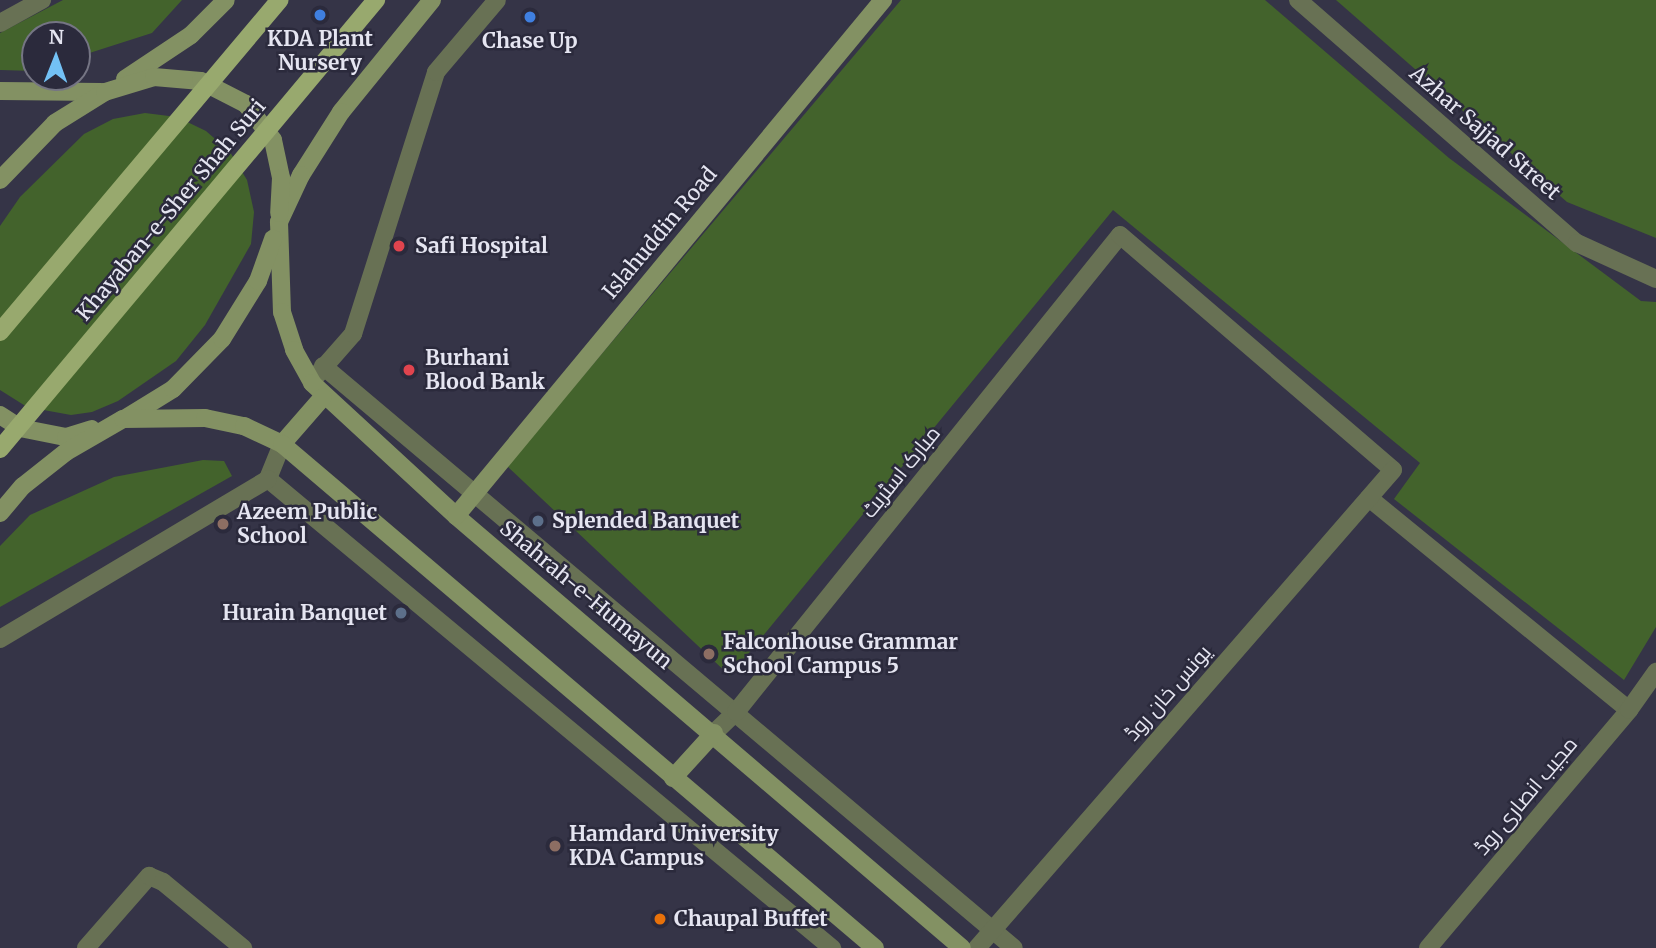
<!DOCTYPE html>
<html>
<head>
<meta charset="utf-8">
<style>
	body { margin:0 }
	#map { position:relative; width:1656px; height:948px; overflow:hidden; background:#353447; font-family:Merriweather,Cairo,serif }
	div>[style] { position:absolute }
	.green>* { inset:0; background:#43632c }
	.street>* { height:18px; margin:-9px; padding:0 9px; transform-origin:9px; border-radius:9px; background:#687154 }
	.secondary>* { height:18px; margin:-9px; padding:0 9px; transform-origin:9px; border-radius:9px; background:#839163 }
	.primary>* { height:18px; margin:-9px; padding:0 9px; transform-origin:9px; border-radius:9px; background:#98a96e }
	.dots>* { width:19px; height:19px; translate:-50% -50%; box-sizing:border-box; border:4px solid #2b2a3c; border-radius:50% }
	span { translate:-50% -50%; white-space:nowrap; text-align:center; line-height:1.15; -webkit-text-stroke:5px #2b2a3c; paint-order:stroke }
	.poi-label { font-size:21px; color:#e5e5f1; font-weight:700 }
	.left { translate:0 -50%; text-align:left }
	.right { translate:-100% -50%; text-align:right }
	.street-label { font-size:21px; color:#e5e5f1 }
	.north { position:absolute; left:21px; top:21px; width:70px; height:70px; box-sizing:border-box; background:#2b2a3c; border:2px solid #757584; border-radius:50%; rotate:1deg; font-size:19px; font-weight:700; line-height:28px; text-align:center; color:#e5e5f1 }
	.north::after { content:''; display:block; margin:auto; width:24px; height:32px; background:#73c1f5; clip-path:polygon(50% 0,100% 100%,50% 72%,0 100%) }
</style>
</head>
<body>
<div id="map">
	<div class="green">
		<div style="clip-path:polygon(63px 0,182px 0,152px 33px,77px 57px,77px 35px,35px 35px,35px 71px,0 70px,0 33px)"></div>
		<div style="clip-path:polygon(901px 0,1265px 0,1449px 158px,1641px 301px,1656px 302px,1656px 627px,1624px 680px,1394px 499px,1420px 463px,1113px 210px,730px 676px,507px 466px)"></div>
		<div style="clip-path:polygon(1336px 0,1656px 0,1656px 238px,1567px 202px)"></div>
		<div style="clip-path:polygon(145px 113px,177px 117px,206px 131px,230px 152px,247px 180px,254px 212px,251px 244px,205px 325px,176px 361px,118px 401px,92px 412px,71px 415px,27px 407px,0 390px,0 226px,20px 197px,84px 134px,113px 119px)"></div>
		<div style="clip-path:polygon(203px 460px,224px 461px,232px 476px,0 607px,0 546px,30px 515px,114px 477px)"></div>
	</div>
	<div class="street">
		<div style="left:1298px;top:0;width:370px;rotate:41.1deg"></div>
		<div style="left:1577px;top:243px;width:87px;rotate:24.5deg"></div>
		<div style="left:0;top:23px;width:48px;rotate:-28.7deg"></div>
		<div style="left:323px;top:366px;width:903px;rotate:40.11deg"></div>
		<div style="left:317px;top:375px;width:55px;rotate:-48.7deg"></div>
		<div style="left:353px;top:334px;width:275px;rotate:-72.4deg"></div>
		<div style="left:436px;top:72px;width:94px;rotate:-49.7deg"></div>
		<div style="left:282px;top:444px;width:38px;rotate:112deg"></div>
		<div style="left:268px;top:479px;width:734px;rotate:39.75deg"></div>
		<div style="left:1369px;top:498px;width:335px;rotate:39.2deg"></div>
		<div style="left:0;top:639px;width:312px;rotate:-30.8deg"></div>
		<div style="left:714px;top:733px;width:30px;rotate:-44deg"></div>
		<div style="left:736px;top:712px;width:612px;rotate:-51.16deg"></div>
		<div style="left:1120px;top:235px;width:360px;rotate:40.7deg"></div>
		<div style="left:1393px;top:470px;width:634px;rotate:131.03deg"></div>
		<div style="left:86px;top:948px;width:96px;rotate:-48.8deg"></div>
		<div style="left:149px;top:876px;width:15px;rotate:23deg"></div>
		<div style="left:163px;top:882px;width:104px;rotate:39.5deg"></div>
		<div style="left:1428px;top:948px;width:312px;rotate:-49.8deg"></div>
		<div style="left:1629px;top:710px;width:47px;rotate:-54.6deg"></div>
	</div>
	<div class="secondary">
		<div style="left:432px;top:0;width:144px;rotate:129.1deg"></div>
		<div style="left:341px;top:112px;width:75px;rotate:122.4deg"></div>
		<div style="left:301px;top:175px;width:52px;rotate:115.1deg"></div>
		<div style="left:279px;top:222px;width:90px;rotate:88.1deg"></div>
		<div style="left:282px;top:312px;width:40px;rotate:72deg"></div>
		<div style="left:294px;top:350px;width:38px;rotate:61deg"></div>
		<div style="left:312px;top:383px;width:196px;rotate:42.7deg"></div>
		<div style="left:456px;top:516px;width:665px;rotate:40.49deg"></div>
		<div style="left:125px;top:79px;width:79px;rotate:-33.7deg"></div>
		<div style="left:191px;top:35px;width:49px;rotate:-45deg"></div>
		<div style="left:0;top:91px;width:101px;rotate:0.6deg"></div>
		<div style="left:0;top:180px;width:79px;rotate:-46deg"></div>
		<div style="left:55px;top:123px;width:59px;rotate:-31.8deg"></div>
		<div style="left:105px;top:92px;width:51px;rotate:-17deg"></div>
		<div style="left:154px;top:77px;width:47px;rotate:4.9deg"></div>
		<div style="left:201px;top:81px;width:51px;rotate:27.1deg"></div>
		<div style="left:246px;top:104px;width:45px;rotate:53.1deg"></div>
		<div style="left:273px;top:140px;width:39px;rotate:78deg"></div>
		<div style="left:281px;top:178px;width:35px;rotate:93deg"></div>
		<div style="left:0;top:415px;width:24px;rotate:33deg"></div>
		<div style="left:20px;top:428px;width:47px;rotate:11.1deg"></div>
		<div style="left:66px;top:437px;width:27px;rotate:-17deg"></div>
		<div style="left:126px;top:418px;width:55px;rotate:-31.7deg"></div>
		<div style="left:173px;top:389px;width:70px;rotate:-45.6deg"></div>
		<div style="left:222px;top:339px;width:68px;rotate:-58.2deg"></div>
		<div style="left:258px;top:281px;width:45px;rotate:-70.3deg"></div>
		<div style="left:282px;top:444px;width:62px;rotate:-48.9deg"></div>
		<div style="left:0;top:513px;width:35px;rotate:-50deg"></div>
		<div style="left:23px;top:486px;width:55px;rotate:-38.3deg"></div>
		<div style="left:66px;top:452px;width:66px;rotate:-30.1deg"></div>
		<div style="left:123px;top:419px;width:82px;rotate:-0.7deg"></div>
		<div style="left:205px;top:418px;width:40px;rotate:12deg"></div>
		<div style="left:244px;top:426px;width:42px;rotate:25.3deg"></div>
		<div style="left:282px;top:444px;width:778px;rotate:40.36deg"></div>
		<div style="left:456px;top:516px;width:670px;rotate:-50.39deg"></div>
		<div style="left:673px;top:778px;width:61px;rotate:-47.7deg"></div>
	</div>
	<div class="primary">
		<div style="left:0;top:332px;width:434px;rotate:-49.9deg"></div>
		<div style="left:0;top:449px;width:586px;rotate:-50.06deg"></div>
	</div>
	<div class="dots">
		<div style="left:320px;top:15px;background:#3f7fe0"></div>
		<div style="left:530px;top:17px;background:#3f7fe0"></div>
		<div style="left:399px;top:246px;background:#e0444e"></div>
		<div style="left:409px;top:370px;background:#e0444e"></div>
		<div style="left:538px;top:521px;background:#5c6f8a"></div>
		<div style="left:223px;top:524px;background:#8d6e63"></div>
		<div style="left:401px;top:613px;background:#5c6f8a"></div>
		<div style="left:709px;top:654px;background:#8d6e63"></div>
		<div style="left:555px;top:846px;background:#8d6e63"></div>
		<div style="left:660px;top:919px;background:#e8710a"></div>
	</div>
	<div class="poi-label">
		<span style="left:320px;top:51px">KDA Plant<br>Nursery</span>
		<span style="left:530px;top:41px">Chase Up</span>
		<span class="left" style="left:415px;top:246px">Safi Hospital</span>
		<span class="left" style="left:425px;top:370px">Burhani<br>Blood Bank</span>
		<span class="left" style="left:237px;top:524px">Azeem Public<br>School</span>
		<span class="left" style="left:552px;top:521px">Splended Banquet</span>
		<span class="right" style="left:387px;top:613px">Hurain Banquet</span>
		<span class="left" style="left:723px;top:654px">Falconhouse Grammar<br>School Campus 5</span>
		<span class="left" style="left:569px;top:846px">Hamdard University<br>KDA Campus</span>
		<span class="left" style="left:674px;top:919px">Chaupal Buffet</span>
	</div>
	<div class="street-label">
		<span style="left:1485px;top:133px;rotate:41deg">Azhar Sajjad Street</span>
		<span style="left:171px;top:210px;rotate:-50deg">Khayaban-e-Sher Shah Suri</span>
		<span style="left:660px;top:233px;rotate:-50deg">Islahuddin Road</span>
		<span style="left:901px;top:472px;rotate:-51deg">مبارک اسٹریٹ</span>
		<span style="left:586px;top:595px;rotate:40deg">Shahrah-e-Humayun</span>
		<span style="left:1168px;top:693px;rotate:-49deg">یونس خان روڈ</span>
		<span style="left:1526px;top:796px;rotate:-50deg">مجیب انصاری روڈ</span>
	</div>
	<div class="north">N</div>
</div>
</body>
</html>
